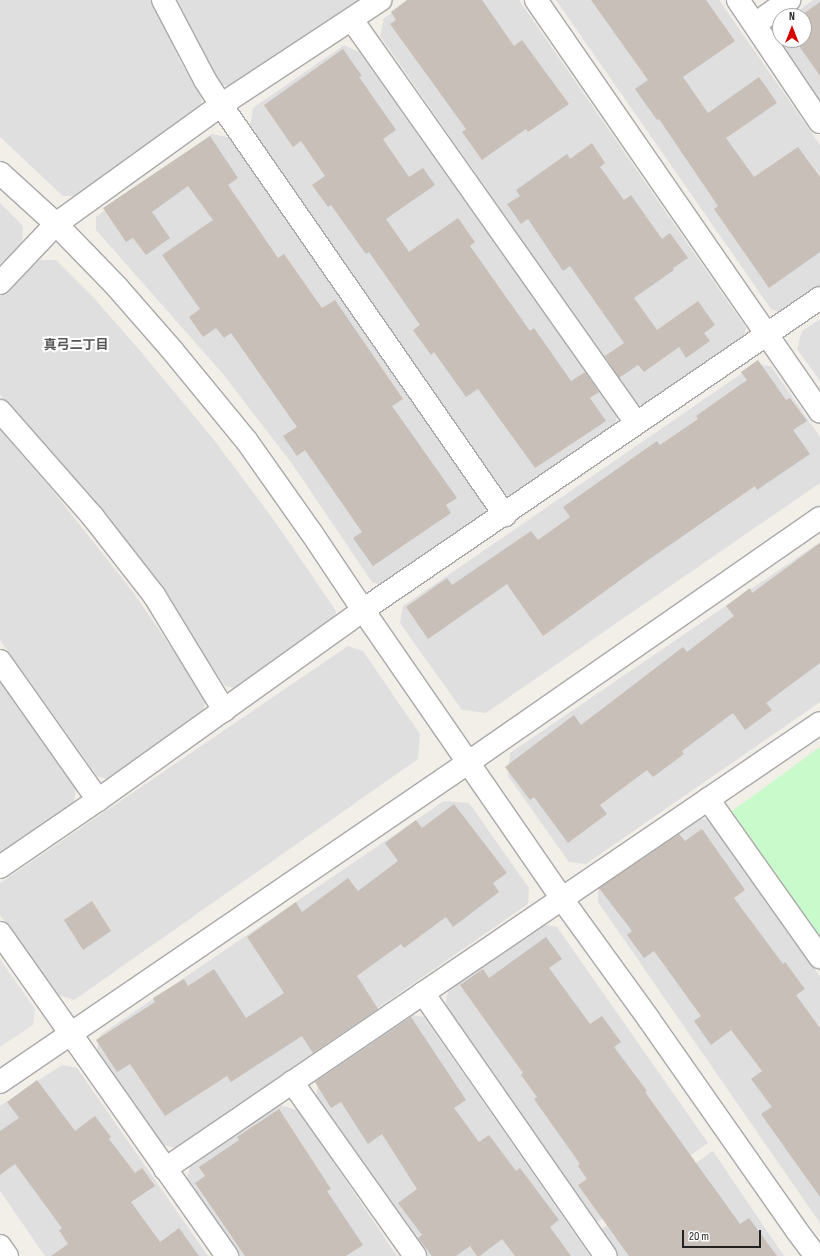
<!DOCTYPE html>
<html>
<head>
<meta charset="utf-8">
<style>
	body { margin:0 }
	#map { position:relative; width:820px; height:1256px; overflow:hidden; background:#f2efe9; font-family:"Sofia Sans Condensed","Noto Sans JP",sans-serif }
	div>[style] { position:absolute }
	.residential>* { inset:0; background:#e0dfdf }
	.park>* { inset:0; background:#c8facc }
	.parking>* { inset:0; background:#e2e2e2 }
	.building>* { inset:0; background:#c7bfb8 }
	.roads { filter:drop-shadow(1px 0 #a9a9a9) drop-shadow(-1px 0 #a9a9a9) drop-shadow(0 1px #a9a9a9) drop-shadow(0 -1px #a9a9a9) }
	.minor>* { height:22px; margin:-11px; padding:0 11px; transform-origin:11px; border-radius:11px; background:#fff }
	.tertiary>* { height:22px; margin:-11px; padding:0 11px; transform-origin:11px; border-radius:11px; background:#fff }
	span { translate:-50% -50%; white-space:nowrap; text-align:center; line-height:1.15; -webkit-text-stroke:4px #fff; paint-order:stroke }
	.neighbourhood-label { font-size:13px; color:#555; font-weight:700 }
	.north { position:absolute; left:772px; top:8px; width:40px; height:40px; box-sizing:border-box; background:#fff; border:1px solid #a7a7a7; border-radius:50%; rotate:0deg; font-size:11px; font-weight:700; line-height:16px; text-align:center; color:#222 }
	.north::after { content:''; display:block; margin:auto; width:14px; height:18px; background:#d40000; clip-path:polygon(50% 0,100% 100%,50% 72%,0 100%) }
	.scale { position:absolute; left:682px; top:1230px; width:79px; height:18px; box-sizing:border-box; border:2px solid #222; border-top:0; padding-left:5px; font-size:12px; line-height:14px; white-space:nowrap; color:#222; -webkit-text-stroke:3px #fff; paint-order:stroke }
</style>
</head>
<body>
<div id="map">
	<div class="residential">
		<div style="clip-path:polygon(0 0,151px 0,181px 63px,202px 96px,200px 115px,81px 196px,63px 196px,0 137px)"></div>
		<div style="clip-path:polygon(174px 0,367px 0,238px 87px,221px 85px)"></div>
		<div style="clip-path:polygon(411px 0,519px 0,746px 328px,743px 343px,655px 407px,636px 404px,380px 36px,384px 18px)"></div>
		<div style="clip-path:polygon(556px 0,719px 0,820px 145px,820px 291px,786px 315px,771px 309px)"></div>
		<div style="clip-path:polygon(813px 0,820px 0,820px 105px,774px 38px,780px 24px,780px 40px,804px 40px,804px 16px,791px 16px)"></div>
		<div style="clip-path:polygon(344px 45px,359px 52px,617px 416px,613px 435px,520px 499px,504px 494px,250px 126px,253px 108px)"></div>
		<div style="clip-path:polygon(212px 134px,231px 138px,485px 507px,482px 524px,389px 588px,372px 582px,293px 465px,223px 374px,96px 230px,96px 217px)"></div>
		<div style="clip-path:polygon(0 203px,23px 226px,22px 243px,0 264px)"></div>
		<div style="clip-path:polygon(39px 260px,56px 260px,93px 297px,142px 353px,214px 440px,276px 523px,336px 611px,333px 626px,244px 690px,225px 686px,171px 606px,61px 465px,0 395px,0 296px)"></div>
		<div style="clip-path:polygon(820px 319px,820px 381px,797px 349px,802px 331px)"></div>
		<div style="clip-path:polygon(754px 365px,771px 366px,820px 437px,820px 483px,486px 713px,462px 710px,400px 623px,403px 606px)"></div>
		<div style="clip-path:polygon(0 430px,53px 491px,133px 592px,206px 698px,202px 717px,113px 781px,97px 776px,0 640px)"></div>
		<div style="clip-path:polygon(820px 542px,820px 702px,586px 864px,569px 862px,508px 776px,510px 753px)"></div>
		<div style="clip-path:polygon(348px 646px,363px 651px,420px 734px,418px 759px,74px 1000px,58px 995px,0 915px,0 883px)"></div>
		<div style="clip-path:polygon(0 680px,76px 788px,73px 808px,0 856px)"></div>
		<div style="clip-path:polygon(444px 801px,469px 803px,529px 888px,528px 904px,176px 1148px,159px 1144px,96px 1054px,100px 1035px)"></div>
		<div style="clip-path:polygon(697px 818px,713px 820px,820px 977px,820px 1223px,598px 902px,598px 884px)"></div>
		<div style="clip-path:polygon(540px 924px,557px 927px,708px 1143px,596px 1223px,445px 1006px,449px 986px)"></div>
		<div style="clip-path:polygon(412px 1015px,424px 1017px,590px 1256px,425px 1256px,316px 1097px,319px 1078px,408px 1016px)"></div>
		<div style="clip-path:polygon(62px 1065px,77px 1068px,208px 1256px,45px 1256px,0 1191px,0 1106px)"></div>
		<div style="clip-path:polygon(279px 1105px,298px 1110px,397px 1256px,236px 1256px,185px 1185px,190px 1167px)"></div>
		<div style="clip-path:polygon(713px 1151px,784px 1256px,618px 1256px,600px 1230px)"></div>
	</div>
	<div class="park">
		<div style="clip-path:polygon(820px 747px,820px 937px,732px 811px)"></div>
	</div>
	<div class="parking">
		<div style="clip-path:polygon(0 959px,35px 1009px,33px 1025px,0 1047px)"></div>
	</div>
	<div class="building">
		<div style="clip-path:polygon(407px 0,482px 0,514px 46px,522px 40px,569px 104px,528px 132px,526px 129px,482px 160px,462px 132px,466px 129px,390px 24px,396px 20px,391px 12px)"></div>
		<div style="clip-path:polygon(591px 0,706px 0,735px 41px,683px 77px,708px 113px,759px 77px,777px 103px,726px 138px,754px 177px,798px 147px,820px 177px,820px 252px,769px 288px,714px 209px,718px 206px,659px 119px,657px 120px,635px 89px,648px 80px)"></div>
		<div style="clip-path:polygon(820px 2px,820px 76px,795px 40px,804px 40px,804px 16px,800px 16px)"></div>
		<div style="clip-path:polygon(343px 49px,362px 76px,359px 77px,396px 130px,383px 139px,409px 177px,423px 168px,435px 185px,386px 219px,409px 252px,458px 218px,475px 242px,470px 246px,530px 331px,534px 328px,571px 381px,585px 372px,599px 392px,590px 398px,606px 421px,535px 468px,478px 389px,466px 397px,434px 352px,431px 355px,413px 330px,420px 325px,369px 252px,366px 254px,331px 205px,328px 207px,312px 185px,325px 176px,301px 141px,293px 147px,264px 105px)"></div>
		<div style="clip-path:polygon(210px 136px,238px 178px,228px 185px,278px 258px,284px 254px,322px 308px,335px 300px,403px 399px,392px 406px,457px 498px,446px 505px,451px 513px,373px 566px,353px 538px,362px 532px,305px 450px,297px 456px,283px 436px,297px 427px,231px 333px,224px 338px,216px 328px,203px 337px,189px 317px,200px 309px,162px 255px,213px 220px,188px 186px,152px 212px,170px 238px,146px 255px,133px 238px,126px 242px,103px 208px)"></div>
		<div style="clip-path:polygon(592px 143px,605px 163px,600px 167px,624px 200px,631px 195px,662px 239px,670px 233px,688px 258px,673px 268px,674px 270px,634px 298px,657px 330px,698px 301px,715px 325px,704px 333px,710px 341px,686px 358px,679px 347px,644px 372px,638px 365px,619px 378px,605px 356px,624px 343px,570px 266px,563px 271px,528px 219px,521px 224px,507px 204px,520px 196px,516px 190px,567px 154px,570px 159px)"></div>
		<div style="clip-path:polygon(758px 360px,786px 400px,790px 398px,807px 421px,793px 430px,810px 454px,757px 490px,755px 486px,644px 563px,543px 636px,507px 584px,428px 639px,406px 607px,447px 578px,452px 585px,531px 531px,538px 540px,570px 517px,563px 507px,657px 441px,660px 445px,698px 419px,696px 416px,747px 380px,741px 372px)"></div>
		<div style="clip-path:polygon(820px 543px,820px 663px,766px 703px,772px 710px,745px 730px,733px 713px,682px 751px,684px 754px,653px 777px,647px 770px,600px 805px,607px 814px,568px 843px,534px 797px,530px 800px,505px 767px,574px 715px,581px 725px,683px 647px,687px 652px,734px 616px,726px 606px,750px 588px,752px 593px)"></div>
		<div style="clip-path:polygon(454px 804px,507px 873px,493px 883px,499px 892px,453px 927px,446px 917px,404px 948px,401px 944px,357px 976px,378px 1009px,313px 1053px,302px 1036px,231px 1082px,227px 1076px,165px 1116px,130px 1064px,117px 1072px,96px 1040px,155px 1002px,153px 998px,184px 979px,188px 986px,214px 969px,246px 1018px,284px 993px,247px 937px,296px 902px,302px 912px,348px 878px,358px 891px,398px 861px,385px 843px,416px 820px,422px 828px)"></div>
		<div style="clip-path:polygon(702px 829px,745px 890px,734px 898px,783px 964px,785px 962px,805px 989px,796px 995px,820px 1028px,820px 1197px,761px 1114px,772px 1107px,751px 1079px,762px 1071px,731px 1030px,711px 1045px,694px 1021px,701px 1016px,654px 951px,644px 958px,627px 935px,632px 931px,599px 888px,679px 834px,685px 841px)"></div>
		<div style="clip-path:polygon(92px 901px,111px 931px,83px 950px,64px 920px)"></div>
		<div style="clip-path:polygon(546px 937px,562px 959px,549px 968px,590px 1024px,602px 1016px,621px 1042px,614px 1047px,647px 1091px,645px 1092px,740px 1224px,749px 1218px,777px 1256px,629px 1256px,578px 1185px,587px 1179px,578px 1166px,580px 1164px,534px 1099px,537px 1097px,521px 1075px,523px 1073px,460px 985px,483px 969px,489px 978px)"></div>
		<div style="clip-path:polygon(411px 1017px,466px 1100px,454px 1108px,479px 1142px,489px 1135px,516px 1171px,520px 1168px,559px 1220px,550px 1227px,571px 1256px,515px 1256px,502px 1239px,480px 1256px,477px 1256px,470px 1246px,456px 1256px,432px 1256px,418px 1238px,422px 1235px,398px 1203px,417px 1189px,382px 1134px,368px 1144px,341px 1102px,331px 1108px,315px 1082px)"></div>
		<div style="clip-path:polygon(37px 1080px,75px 1131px,95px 1116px,111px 1137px,109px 1139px,135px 1173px,142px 1168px,155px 1186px,131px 1202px,160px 1242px,179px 1228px,199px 1256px,51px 1256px,68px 1244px,59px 1230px,62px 1228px,15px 1164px,0 1175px,0 1131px,19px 1118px,7px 1102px)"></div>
		<div style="clip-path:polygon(279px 1109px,331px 1189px,327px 1191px,363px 1245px,346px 1256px,245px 1256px,195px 1183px,205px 1176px,199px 1167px,239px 1140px,237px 1137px)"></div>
	</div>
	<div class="roads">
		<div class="minor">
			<div style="left:163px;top:0;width:90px;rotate:62.3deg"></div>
			<div style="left:205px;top:80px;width:30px;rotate:57deg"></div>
			<div style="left:221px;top:105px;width:499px;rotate:55.3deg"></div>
			<div style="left:536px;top:0;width:500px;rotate:55.4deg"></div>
			<div style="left:738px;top:0;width:147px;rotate:56.1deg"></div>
			<div style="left:352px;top:20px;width:493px;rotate:54.8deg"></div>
			<div style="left:755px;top:24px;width:42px;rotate:-35.2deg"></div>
			<div style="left:0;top:173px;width:76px;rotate:42.3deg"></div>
			<div style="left:56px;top:224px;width:88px;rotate:45.9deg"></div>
			<div style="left:117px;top:287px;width:84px;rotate:48.9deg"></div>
			<div style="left:172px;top:350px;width:117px;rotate:50.6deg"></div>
			<div style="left:246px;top:440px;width:113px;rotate:54.8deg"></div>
			<div style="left:311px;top:532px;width:94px;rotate:56.3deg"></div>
			<div style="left:363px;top:610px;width:351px;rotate:55.4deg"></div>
			<div style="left:562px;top:899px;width:147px;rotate:54.1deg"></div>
			<div style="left:648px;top:1018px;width:260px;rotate:55deg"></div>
			<div style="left:797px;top:1231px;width:31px;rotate:53deg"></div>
			<div style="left:0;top:283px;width:81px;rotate:-46.5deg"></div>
			<div style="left:56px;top:224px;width:203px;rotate:-35.8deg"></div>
			<div style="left:221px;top:105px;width:191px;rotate:-33.4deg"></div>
			<div style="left:0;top:411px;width:141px;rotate:48.7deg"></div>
			<div style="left:93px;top:517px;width:99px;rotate:52deg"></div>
			<div style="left:154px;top:595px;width:135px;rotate:58.7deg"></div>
			<div style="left:0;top:661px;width:170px;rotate:54.8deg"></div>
			<div style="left:708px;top:799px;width:194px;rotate:54.7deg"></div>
			<div style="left:0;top:867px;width:119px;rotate:-34.4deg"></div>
			<div style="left:98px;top:800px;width:326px;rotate:-35.6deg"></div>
			<div style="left:363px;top:610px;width:553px;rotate:-34.32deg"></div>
			<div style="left:0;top:933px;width:395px;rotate:54.9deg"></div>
			<div style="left:423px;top:993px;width:320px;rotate:55.2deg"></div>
			<div style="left:292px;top:1082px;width:213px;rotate:54.7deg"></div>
			<div style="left:165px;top:1169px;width:792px;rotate:-34.25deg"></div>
		</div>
		<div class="tertiary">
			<div style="left:0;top:1082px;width:568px;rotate:-34.31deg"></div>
			<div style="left:469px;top:762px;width:427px;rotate:-34.8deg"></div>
			<div style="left:0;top:1246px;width:12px;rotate:55deg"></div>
		</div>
	</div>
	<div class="neighbourhood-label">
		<span style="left:76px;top:345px">真弓二丁目</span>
	</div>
	<div class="north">N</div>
	<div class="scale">20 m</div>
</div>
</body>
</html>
